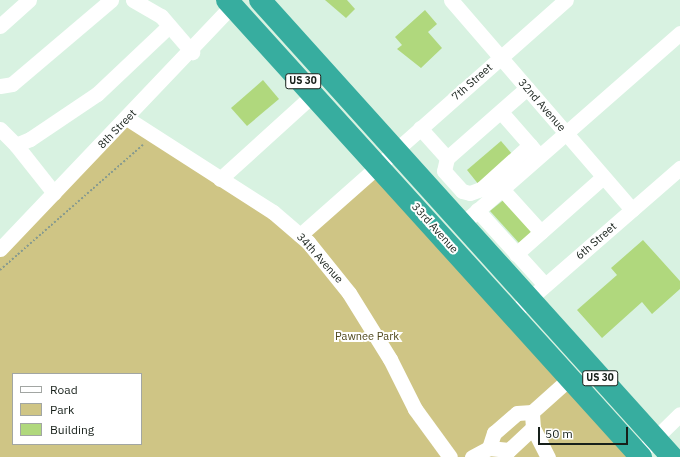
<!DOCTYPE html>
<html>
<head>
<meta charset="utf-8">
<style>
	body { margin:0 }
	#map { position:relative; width:680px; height:457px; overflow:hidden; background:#d8f2e1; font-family:"IBM Plex Sans",sans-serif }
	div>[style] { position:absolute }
	.green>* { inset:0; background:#cfc585 }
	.building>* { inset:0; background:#b0d87d }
	.path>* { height:2px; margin-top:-1px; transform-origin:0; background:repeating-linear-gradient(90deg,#889b8e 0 2px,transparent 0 4px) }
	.minor>* { height:15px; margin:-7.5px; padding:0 7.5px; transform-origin:7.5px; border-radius:7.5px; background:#fff }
	.highway>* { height:22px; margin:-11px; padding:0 11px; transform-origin:11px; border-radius:11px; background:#37ad9f }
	span { translate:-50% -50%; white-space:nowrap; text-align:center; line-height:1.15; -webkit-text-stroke:4px #fff; paint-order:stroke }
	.shield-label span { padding:1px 3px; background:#fff; border:1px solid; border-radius:3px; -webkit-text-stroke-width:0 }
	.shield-label { font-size:10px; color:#17201a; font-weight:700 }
	.street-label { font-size:11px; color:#17201a }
	.park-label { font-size:11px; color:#4e471c }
	.legend { position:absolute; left:12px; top:373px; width:130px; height:72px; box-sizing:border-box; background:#fff; border:1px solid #a2a6a3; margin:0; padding:5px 7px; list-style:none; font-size:12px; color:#17201a }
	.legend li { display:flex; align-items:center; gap:8px; height:20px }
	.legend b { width:20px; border:1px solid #a2a6a3 }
	.scale { position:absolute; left:538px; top:427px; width:90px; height:18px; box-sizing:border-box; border:2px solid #17201a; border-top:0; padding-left:5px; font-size:12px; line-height:14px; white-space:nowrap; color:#17201a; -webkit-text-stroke:3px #fff; paint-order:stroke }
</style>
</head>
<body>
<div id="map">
	<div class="green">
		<div style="clip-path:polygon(evenodd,128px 119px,300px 235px,378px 164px,641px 457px,0 457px,0 249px,128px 119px,13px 374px,141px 374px,141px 444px,13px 444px,13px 374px)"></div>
	</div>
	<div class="building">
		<div style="clip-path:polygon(325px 0,347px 0,355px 9px,346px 18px)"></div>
		<div style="clip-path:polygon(425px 10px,437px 24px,428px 32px,442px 48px,421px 68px,397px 49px,402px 45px,395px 37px)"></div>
		<div style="clip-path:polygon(263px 80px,279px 99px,247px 126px,231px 108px)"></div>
		<div style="clip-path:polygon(501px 141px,513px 155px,479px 185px,467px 170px)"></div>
		<div style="clip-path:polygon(506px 198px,534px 230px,519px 243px,490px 211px)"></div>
		<div style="clip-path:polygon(643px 240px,680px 281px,680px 289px,652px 314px,642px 302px,602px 338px,577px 310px,617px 275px,611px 268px)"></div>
	</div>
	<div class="path">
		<div style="left:0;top:270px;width:190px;rotate:-41.2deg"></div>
	</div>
	<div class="minor">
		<div style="left:133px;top:0;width:32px;rotate:30deg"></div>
		<div style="left:161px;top:16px;width:48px;rotate:49.3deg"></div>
		<div style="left:451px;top:0;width:277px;rotate:49.2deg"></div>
		<div style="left:0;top:26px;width:39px;rotate:-42deg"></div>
		<div style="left:0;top:86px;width:12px;rotate:-9deg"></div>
		<div style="left:12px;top:84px;width:130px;rotate:-40.3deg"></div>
		<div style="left:527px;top:88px;width:106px;rotate:138.8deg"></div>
		<div style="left:447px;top:158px;width:13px;rotate:103deg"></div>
		<div style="left:444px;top:171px;width:27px;rotate:48deg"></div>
		<div style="left:462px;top:191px;width:8px;rotate:14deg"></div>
		<div style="left:470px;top:193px;width:12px;rotate:-20deg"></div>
		<div style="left:481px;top:189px;width:66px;rotate:-41.9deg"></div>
		<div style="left:501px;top:112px;width:53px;rotate:48.8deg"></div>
		<div style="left:128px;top:119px;width:172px;rotate:32.7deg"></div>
		<div style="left:273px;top:212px;width:46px;rotate:40.6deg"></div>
		<div style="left:308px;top:242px;width:65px;rotate:51.2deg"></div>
		<div style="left:349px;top:293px;width:78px;rotate:58.2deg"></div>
		<div style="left:390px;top:359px;width:56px;rotate:63.4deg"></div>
		<div style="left:415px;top:409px;width:59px;rotate:53.9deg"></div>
		<div style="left:420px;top:128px;width:40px;rotate:48deg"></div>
		<div style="left:0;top:129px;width:23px;rotate:45deg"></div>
		<div style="left:16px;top:145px;width:15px;rotate:-23deg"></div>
		<div style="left:30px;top:139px;width:81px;rotate:-33.9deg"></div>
		<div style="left:97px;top:94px;width:99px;rotate:-43.4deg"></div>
		<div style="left:16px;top:145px;width:61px;rotate:51.6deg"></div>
		<div style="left:220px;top:179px;width:128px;rotate:-42.2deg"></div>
		<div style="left:502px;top:189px;width:58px;rotate:47.8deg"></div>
		<div style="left:477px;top:210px;width:101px;rotate:47.8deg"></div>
		<div style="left:462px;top:224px;width:290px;rotate:-41.2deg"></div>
		<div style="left:300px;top:235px;width:355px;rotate:-41.5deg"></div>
		<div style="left:0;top:249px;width:337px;rotate:-46.4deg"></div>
		<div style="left:516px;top:254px;width:116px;rotate:-41.5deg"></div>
		<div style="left:512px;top:314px;width:223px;rotate:-41deg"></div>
		<div style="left:533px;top:428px;width:33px;rotate:63deg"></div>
		<div style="left:489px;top:448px;width:16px;rotate:-72deg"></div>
		<div style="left:494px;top:433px;width:30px;rotate:-41deg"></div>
		<div style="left:517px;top:413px;width:15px;rotate:-4deg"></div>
		<div style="left:532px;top:412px;width:51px;rotate:-41.8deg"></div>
		<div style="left:639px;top:454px;width:57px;rotate:-44.3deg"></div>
		<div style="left:472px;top:457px;width:19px;rotate:-28deg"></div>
		<div style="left:489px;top:448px;width:20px;rotate:6deg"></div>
		<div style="left:509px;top:450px;width:33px;rotate:-43deg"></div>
		<div style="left:533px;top:428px;width:16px;rotate:-94deg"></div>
	</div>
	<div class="highway">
		<div style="left:227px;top:0;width:617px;rotate:47.83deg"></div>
		<div style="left:260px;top:0;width:615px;rotate:47.96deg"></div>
	</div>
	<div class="shield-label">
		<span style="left:303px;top:81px">US 30</span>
		<span style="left:600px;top:378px">US 30</span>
	</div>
	<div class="street-label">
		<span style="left:472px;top:82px;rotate:-41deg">7th Street</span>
		<span style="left:542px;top:105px;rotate:49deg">32nd Avenue</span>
		<span style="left:117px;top:129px;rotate:-46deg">8th Street</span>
		<span style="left:435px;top:228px;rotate:48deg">33rd Avenue</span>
		<span style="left:596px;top:241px;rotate:-41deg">6th Street</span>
		<span style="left:320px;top:258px;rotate:48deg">34th Avenue</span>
	</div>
	<div class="park-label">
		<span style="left:367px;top:336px">Pawnee Park</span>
	</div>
	<ul class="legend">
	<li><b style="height:5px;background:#fff"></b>Road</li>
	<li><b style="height:11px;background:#cfc585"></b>Park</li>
	<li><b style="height:11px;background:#b0d87d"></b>Building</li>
	</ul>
	<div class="scale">50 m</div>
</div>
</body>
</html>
